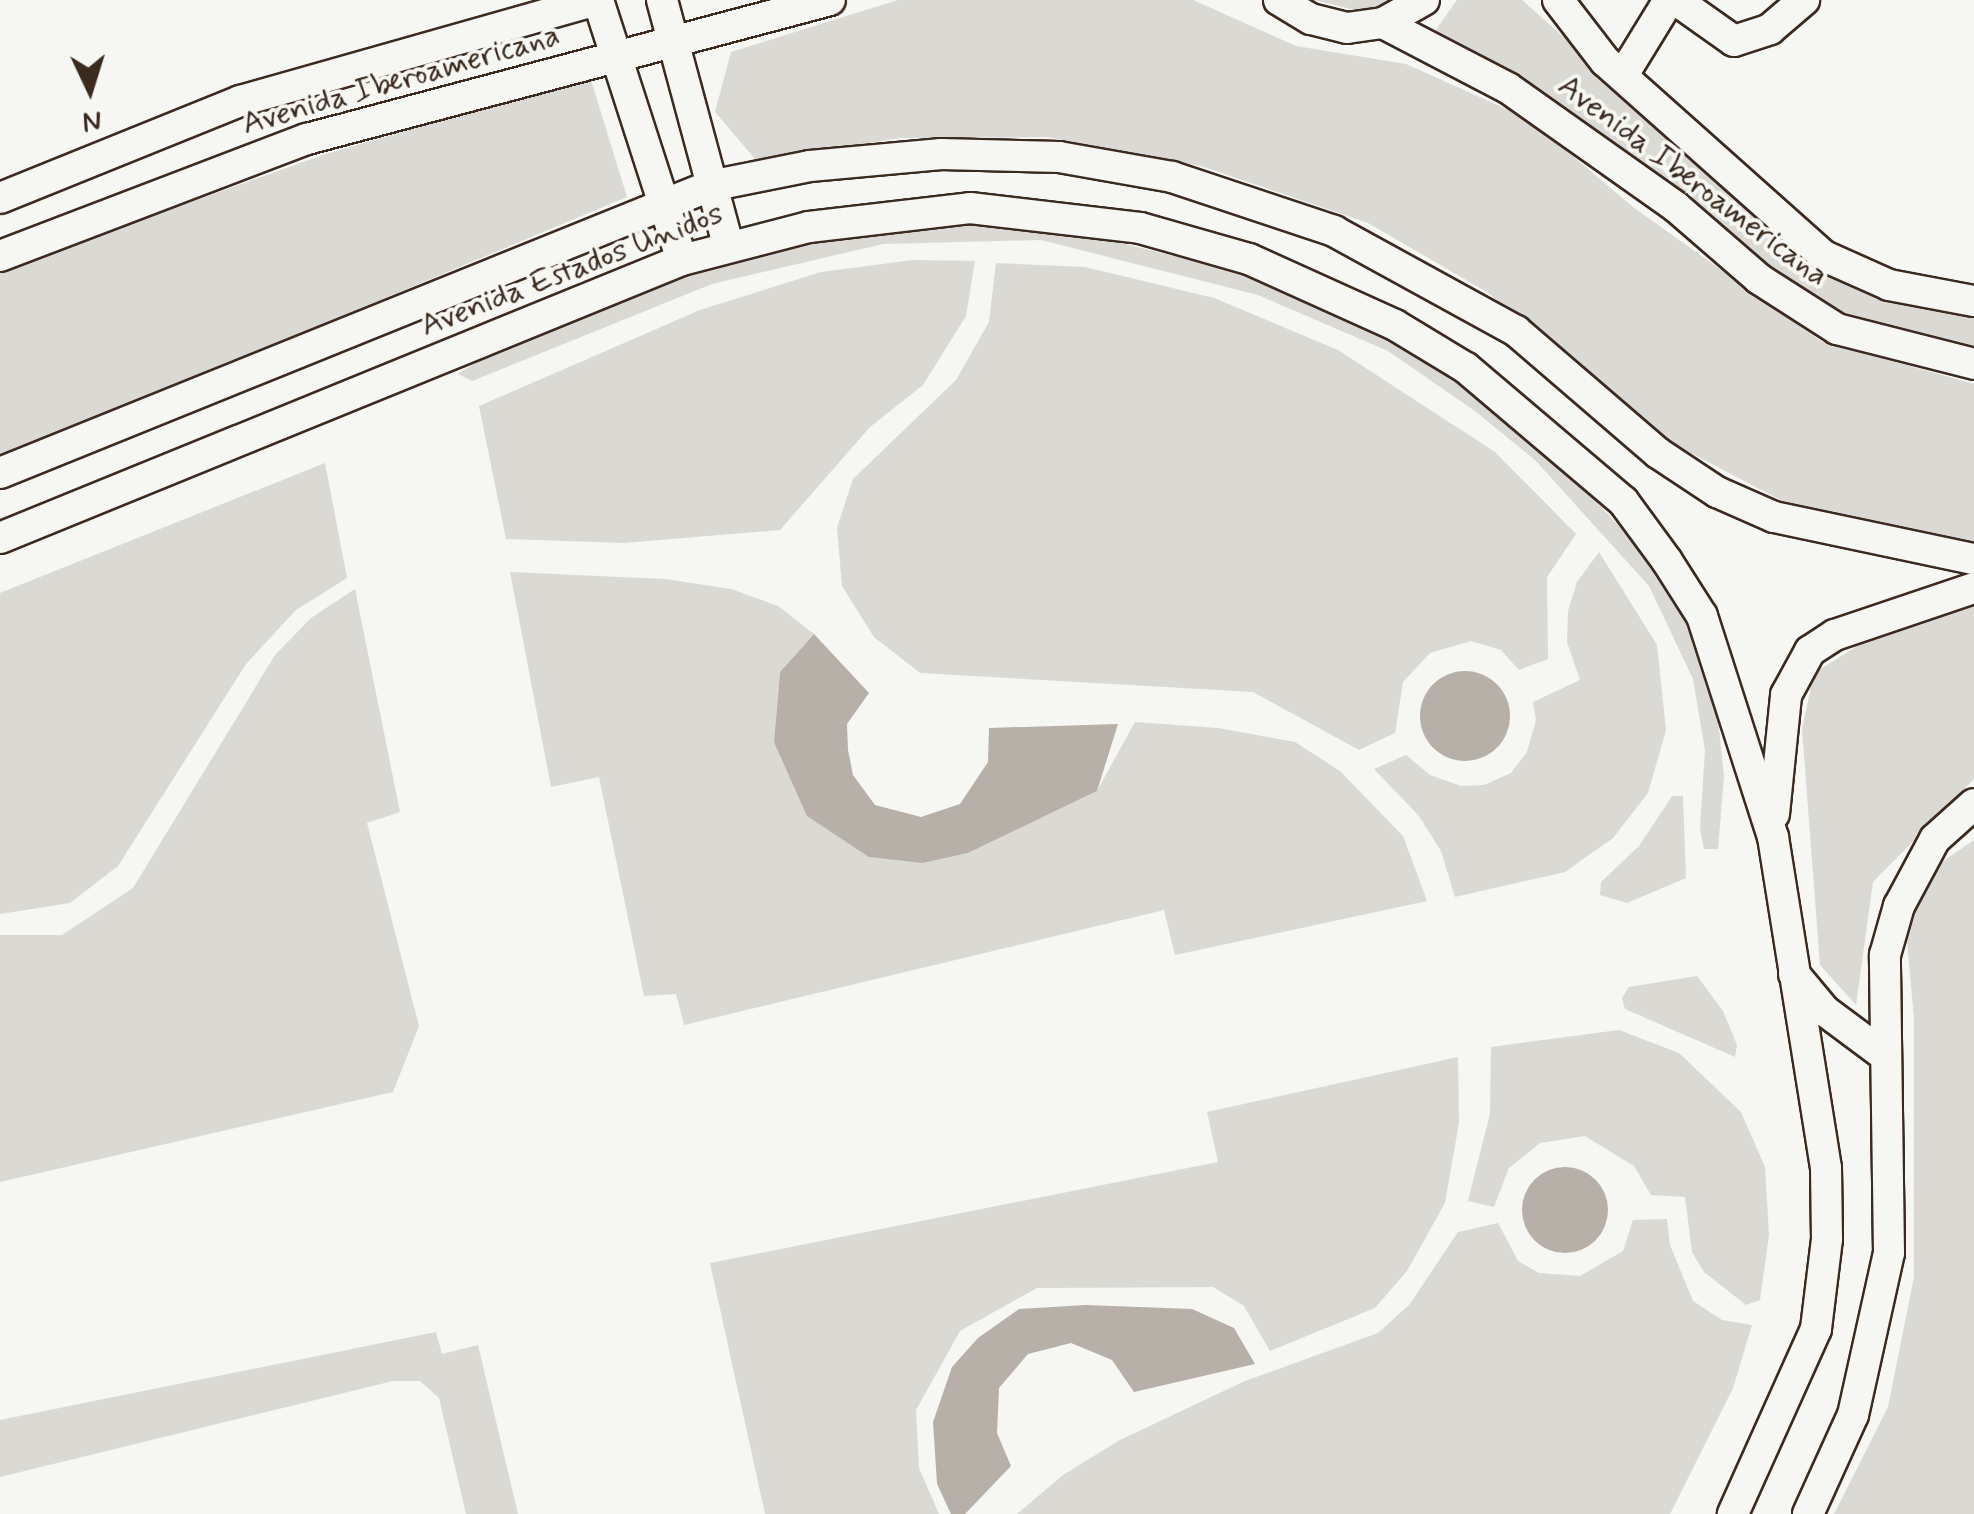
<!DOCTYPE html>
<html>
<head>
<meta charset="utf-8">
<style>
	body { margin:0 }
	#map { position:relative; width:1974px; height:1514px; overflow:hidden; background:#f6f6f2; font-family:Mynerve,sans-serif }
	div>[style] { position:absolute }
	.green>* { inset:0; background:#dad9d3 }
	.water>* { inset:0; background:#b6b0a9 }
	.round { border-radius:50% }
	.roads { filter:drop-shadow(2px 0 #3b2a1e) drop-shadow(-2px 0 #3b2a1e) drop-shadow(0 2px #3b2a1e) drop-shadow(0 -2px #3b2a1e) }
	.minor>* { height:30px; margin:-15px; padding:0 15px; transform-origin:15px; border-radius:15px; background:#f6f6f2 }
	span { translate:-50% -50%; white-space:nowrap; text-align:center; line-height:1.15; -webkit-text-stroke:8px #f6f6f2; paint-order:stroke }
	.street-label { font-size:32px; color:#3b2a1e }
	.north { position:absolute; left:40px; top:40px; width:100px; height:100px; -webkit-text-stroke:8px #f6f6f2; paint-order:stroke; rotate:176deg; font-size:28px; font-weight:700; line-height:40px; text-align:center; color:#3b2a1e }
	.north::after { content:''; display:block; margin:auto; width:35px; height:45px; background:#3b2a1e; clip-path:polygon(50% 0,100% 100%,50% 72%,0 100%) }
</style>
</head>
<body>
<div id="map">
	<div class="green">
		<div style="clip-path:polygon(898px 0,1193px 0,1296px 46px,1406px 64px,1529px 119px,1633px 207px,1821px 341px,1974px 384px,1974px 542px,1786px 503px,1668px 441px,1487px 292px,1368px 223px,1201px 166px,1047px 137px,901px 138px,756px 160px,715px 112px,731px 52px)"></div>
		<div style="clip-path:polygon(1314px 0,1399px 0,1359px 11px)"></div>
		<div style="clip-path:polygon(1457px 0,1522px 0,1827px 272px,1922px 307px,1974px 312px,1974px 349px,1897px 339px,1786px 290px,1639px 167px,1435px 31px)"></div>
		<div style="clip-path:polygon(590px 77px,627px 197px,0 459px,0 270px,323px 155px)"></div>
		<div style="clip-path:polygon(972px 224px,1071px 231px,1257px 276px,1412px 349px,1477px 393px,1577px 481px,1633px 541px,1689px 628px,1717px 710px,1724px 776px,1718px 849px,1704px 849px,1700px 829px,1705px 750px,1693px 679px,1649px 586px,1535px 460px,1475px 411px,1388px 351px,1258px 295px,1041px 240px,883px 244px,712px 284px,472px 381px,458px 374px,485px 357px,706px 267px,799px 240px)"></div>
		<div style="clip-path:polygon(913px 260px,975px 261px,966px 316px,923px 385px,870px 427px,780px 530px,624px 543px,506px 539px,479px 406px,700px 310px,821px 272px)"></div>
		<div style="clip-path:polygon(996px 263px,1085px 267px,1214px 298px,1338px 350px,1495px 452px,1576px 534px,1547px 577px,1548px 659px,1519px 670px,1501px 650px,1471px 641px,1430px 653px,1403px 682px,1395px 733px,1359px 750px,1253px 692px,920px 673px,874px 637px,842px 586px,837px 528px,853px 479px,956px 380px,989px 322px)"></div>
		<div style="clip-path:polygon(325px 463px,347px 578px,296px 610px,246px 664px,118px 866px,70px 903px,0 914px,0 593px)"></div>
		<div style="clip-path:polygon(1599px 552px,1657px 645px,1666px 730px,1648px 793px,1613px 838px,1565px 872px,1455px 897px,1441px 851px,1419px 816px,1374px 769px,1406px 755px,1430px 775px,1461px 786px,1484px 785px,1511px 773px,1527px 752px,1536px 720px,1533px 702px,1580px 680px,1567px 642px,1568px 611px,1577px 582px)"></div>
		<div style="clip-path:polygon(510px 572px,665px 579px,731px 589px,778px 606px,814px 634px,780px 672px,774px 742px,923px 863px,968px 853px,1097px 791px,1135px 722px,1218px 728px,1295px 742px,1340px 771px,1403px 836px,1427px 901px,1175px 955px,1164px 910px,684px 1025px,676px 994px,644px 996px,599px 777px,551px 787px)"></div>
		<div style="clip-path:polygon(355px 589px,400px 812px,367px 823px,419px 1026px,393px 1092px,0 1182px,0 935px,62px 935px,133px 888px,275px 655px,311px 618px)"></div>
		<div style="clip-path:polygon(1974px 601px,1974px 779px,1873px 882px,1856px 1005px,1820px 965px,1802px 729px,1814px 673px,1867px 640px)"></div>
		<div style="clip-path:polygon(1672px 796px,1683px 796px,1686px 878px,1627px 903px,1600px 895px,1601px 882px,1639px 846px)"></div>
		<div style="clip-path:polygon(1974px 840px,1974px 1514px,1834px 1514px,1888px 1407px,1914px 1277px,1914px 1019px,1906px 930px,1933px 868px)"></div>
		<div style="clip-path:polygon(1697px 976px,1723px 1011px,1737px 1045px,1735px 1057px,1625px 1009px,1622px 998px,1629px 987px)"></div>
		<div style="clip-path:polygon(1619px 1030px,1679px 1053px,1741px 1112px,1765px 1167px,1769px 1235px,1760px 1300px,1746px 1305px,1704px 1272px,1692px 1252px,1685px 1197px,1651px 1195px,1634px 1166px,1585px 1136px,1540px 1143px,1509px 1168px,1494px 1207px,1468px 1201px,1490px 1114px,1491px 1047px)"></div>
		<div style="clip-path:polygon(1458px 1057px,1459px 1123px,1445px 1203px,1407px 1271px,1375px 1308px,1270px 1351px,1244px 1306px,1213px 1287px,1037px 1288px,960px 1331px,916px 1410px,919px 1468px,939px 1514px,765px 1514px,710px 1263px,1218px 1162px,1207px 1112px)"></div>
		<div style="clip-path:polygon(1667px 1219px,1670px 1245px,1693px 1301px,1722px 1320px,1752px 1325px,1733px 1388px,1670px 1514px,1017px 1514px,1063px 1475px,1120px 1440px,1245px 1381px,1378px 1333px,1410px 1304px,1458px 1232px,1498px 1223px,1518px 1261px,1539px 1273px,1580px 1276px,1623px 1251px,1633px 1220px)"></div>
		<div style="clip-path:polygon(436px 1332px,442px 1354px,478px 1345px,518px 1514px,466px 1514px,439px 1398px,420px 1381px,393px 1381px,0 1477px,0 1420px)"></div>
	</div>
	<div class="water">
		<div style="clip-path:polygon(814px 634px,869px 693px,847px 724px,848px 750px,853px 775px,875px 805px,921px 817px,960px 804px,988px 762px,989px 728px,1118px 724px,1097px 791px,968px 853px,923px 863px,869px 857px,807px 816px,774px 742px,780px 672px)"></div>
		<div class="round" style="left:1420px;top:671px;width:90px;height:90px"></div>
		<div class="round" style="left:1522px;top:1167px;width:86px;height:86px"></div>
		<div style="clip-path:polygon(1086px 1305px,1192px 1309px,1234px 1328px,1255px 1364px,1134px 1392px,1112px 1360px,1071px 1343px,1028px 1354px,999px 1388px,997px 1433px,1011px 1466px,965px 1514px,951px 1514px,937px 1484px,933px 1422px,952px 1367px,978px 1338px,1019px 1309px)"></div>
	</div>
	<div class="roads">
		<div class="minor">
			<div style="left:598px;top:0;width:273px;rotate:72.1deg"></div>
			<div style="left:662px;top:0;width:253px;rotate:74.9deg"></div>
			<div style="left:1279px;top:0;width:37px;rotate:31deg"></div>
			<div style="left:1311px;top:19px;width:37px;rotate:14deg"></div>
			<div style="left:1347px;top:28px;width:36px;rotate:-8deg"></div>
			<div style="left:1383px;top:23px;width:47px;rotate:-29.3deg"></div>
			<div style="left:1558px;top:0;width:77px;rotate:52.4deg"></div>
			<div style="left:1605px;top:61px;width:293px;rotate:41.7deg"></div>
			<div style="left:1824px;top:256px;width:71px;rotate:24deg"></div>
			<div style="left:1889px;top:285px;width:86px;rotate:10.7deg"></div>
			<div style="left:1676px;top:0;width:71px;rotate:35.3deg"></div>
			<div style="left:1734px;top:41px;width:38px;rotate:-18deg"></div>
			<div style="left:1770px;top:29px;width:45px;rotate:-40.5deg"></div>
			<div style="left:1383px;top:23px;width:141px;rotate:27.5deg"></div>
			<div style="left:1508px;top:88px;width:206px;rotate:35.3deg"></div>
			<div style="left:1676px;top:207px;width:110px;rotate:40.9deg"></div>
			<div style="left:1759px;top:279px;width:93px;rotate:32.7deg"></div>
			<div style="left:1837px;top:329px;width:141px;rotate:14.3deg"></div>
			<div style="left:1623px;top:75px;width:88px;rotate:-58.5deg"></div>
			<div style="left:0;top:198px;width:259px;rotate:-22deg"></div>
			<div style="left:240px;top:101px;width:372px;rotate:-15.8deg"></div>
			<div style="left:0;top:256px;width:329px;rotate:-20.9deg"></div>
			<div style="left:307px;top:139px;width:541px;rotate:-14.88deg"></div>
			<div style="left:0;top:473px;width:766px;rotate:-22.01deg"></div>
			<div style="left:710px;top:186px;width:102px;rotate:-11.3deg"></div>
			<div style="left:810px;top:166px;width:132px;rotate:-5.2deg"></div>
			<div style="left:941px;top:154px;width:118px;rotate:1.5deg"></div>
			<div style="left:1059px;top:157px;width:115px;rotate:10deg"></div>
			<div style="left:1172px;top:177px;width:171px;rotate:18.4deg"></div>
			<div style="left:1334px;top:231px;width:208px;rotate:28.8deg"></div>
			<div style="left:1516px;top:331px;width:187px;rotate:40.7deg"></div>
			<div style="left:1658px;top:453px;width:71px;rotate:33.5deg"></div>
			<div style="left:1717px;top:492px;width:62px;rotate:23.7deg"></div>
			<div style="left:1774px;top:517px;width:204px;rotate:11.9deg"></div>
			<div style="left:0;top:538px;width:736px;rotate:-22.18deg"></div>
			<div style="left:682px;top:260px;width:131px;rotate:-14.6deg"></div>
			<div style="left:809px;top:227px;width:162px;rotate:-6.7deg"></div>
			<div style="left:970px;top:208px;width:171px;rotate:6.7deg"></div>
			<div style="left:1140px;top:228px;width:113px;rotate:15.9deg"></div>
			<div style="left:1249px;top:259px;width:160px;rotate:24.3deg"></div>
			<div style="left:1395px;top:325px;width:83px;rotate:31.2deg"></div>
			<div style="left:1466px;top:368px;width:206px;rotate:40.3deg"></div>
			<div style="left:1623px;top:501px;width:74px;rotate:53.7deg"></div>
			<div style="left:1667px;top:561px;width:65px;rotate:57.5deg"></div>
			<div style="left:1702px;top:616px;width:232px;rotate:72.2deg"></div>
			<div style="left:1773px;top:837px;width:335px;rotate:80.9deg"></div>
			<div style="left:1826px;top:1168px;width:71px;rotate:89.2deg"></div>
			<div style="left:1827px;top:1239px;width:91px;rotate:97deg"></div>
			<div style="left:1816px;top:1329px;width:203px;rotate:114.2deg"></div>
			<div style="left:1774px;top:814px;width:120px;rotate:-84.2deg"></div>
			<div style="left:1786px;top:695px;width:50px;rotate:-61.4deg"></div>
			<div style="left:1810px;top:651px;width:30px;rotate:-33deg"></div>
			<div style="left:1835px;top:635px;width:147px;rotate:-18.7deg"></div>
			<div style="left:1794px;top:974px;width:48px;rotate:50deg"></div>
			<div style="left:1825px;top:1011px;width:72px;rotate:36.6deg"></div>
			<div style="left:1808px;top:1514px;width:109px;rotate:-65.6deg"></div>
			<div style="left:1853px;top:1415px;width:166px;rotate:-77.5deg"></div>
			<div style="left:1889px;top:1253px;width:298px;rotate:-90.8deg"></div>
			<div style="left:1885px;top:955px;width:51px;rotate:-74.1deg"></div>
			<div style="left:1899px;top:906px;width:76px;rotate:-61.8deg"></div>
			<div style="left:1935px;top:839px;width:52px;rotate:-41.9deg"></div>
		</div>
	</div>
	<div class="street-label">
		<span style="left:401px;top:80px;rotate:-16deg">Avenida Iberoamericana</span>
		<span style="left:1693px;top:181px;rotate:37deg">Avenida Iberoamericana</span>
		<span style="left:572px;top:270px;rotate:-21deg">Avenida Estados Unidos</span>
	</div>
	<div class="north">N</div>
</div>
</body>
</html>
